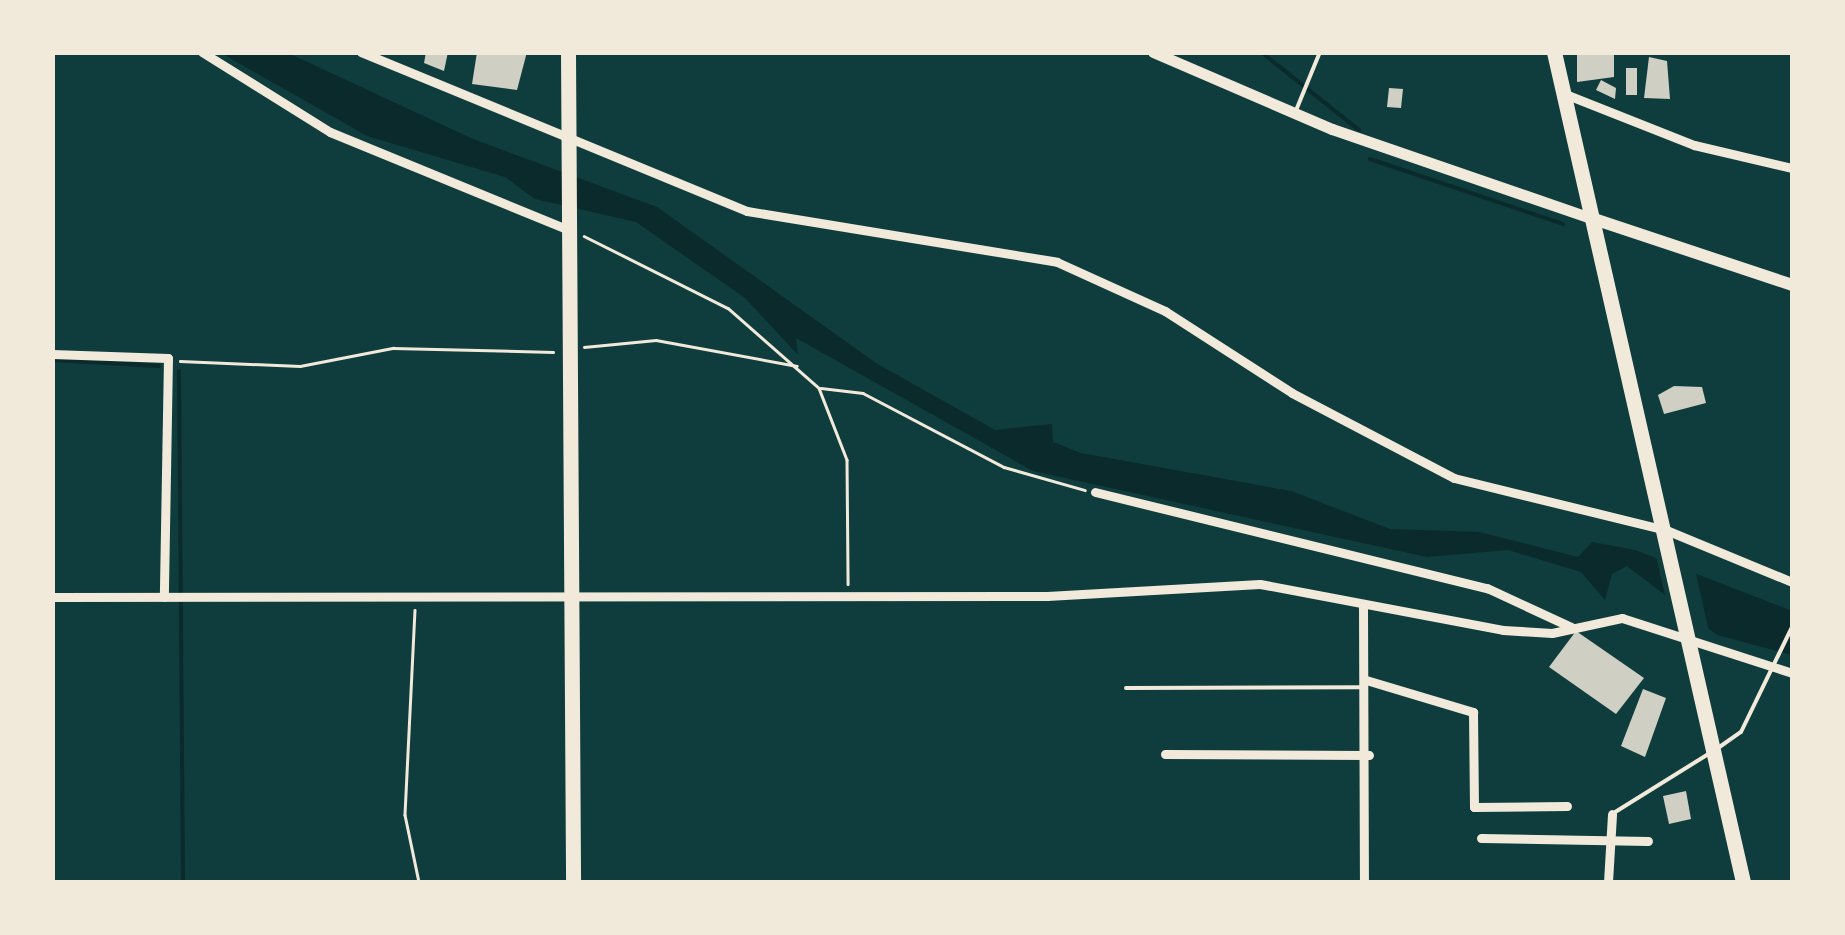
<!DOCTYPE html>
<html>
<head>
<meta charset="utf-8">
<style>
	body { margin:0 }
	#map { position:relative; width:1845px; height:935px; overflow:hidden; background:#0f3d3e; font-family:"Crimson Pro",serif }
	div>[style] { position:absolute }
	.water>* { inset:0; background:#0a2a2b }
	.pier>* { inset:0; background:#0f3d3e }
	.stream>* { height:4px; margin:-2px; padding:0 2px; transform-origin:2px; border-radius:2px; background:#0a2a2b }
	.building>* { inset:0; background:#cfcfc3 }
	.path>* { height:2.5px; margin:-1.25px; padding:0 1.25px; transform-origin:1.25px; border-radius:1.25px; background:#f1e9da }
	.service>* { height:4px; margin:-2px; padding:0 2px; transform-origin:2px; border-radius:2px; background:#f1e9da }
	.minor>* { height:9px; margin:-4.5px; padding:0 4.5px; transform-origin:4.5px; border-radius:4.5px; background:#f1e9da }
	.tertiary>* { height:11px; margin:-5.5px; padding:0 5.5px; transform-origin:5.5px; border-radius:5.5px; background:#f1e9da }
	.secondary>* { height:12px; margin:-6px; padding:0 6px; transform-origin:6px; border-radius:6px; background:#f1e9da }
	.trunk>* { height:15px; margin:-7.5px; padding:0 7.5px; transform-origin:7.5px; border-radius:7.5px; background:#f1e9da }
	span { translate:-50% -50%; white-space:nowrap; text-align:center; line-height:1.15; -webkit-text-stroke:10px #f1e9da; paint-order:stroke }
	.frame { position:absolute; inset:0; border:55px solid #f1e9da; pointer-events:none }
</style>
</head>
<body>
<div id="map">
	<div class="water">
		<div style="clip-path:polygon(221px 53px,288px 53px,473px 139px,657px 207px,876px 363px,995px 430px,1052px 424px,1053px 442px,1081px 453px,1291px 491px,1390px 529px,1479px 532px,1578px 557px,1592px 542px,1635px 550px,1792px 611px,1792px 655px,1717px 635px,1627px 566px,1612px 574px,1605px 600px,1581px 572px,1508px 550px,1427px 557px,1033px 471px,796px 338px,798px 355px,745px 298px,636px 222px,535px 199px,505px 177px,367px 136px)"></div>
	</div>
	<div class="pier">
		<div style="clip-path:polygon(1655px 552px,1694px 565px,1710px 636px,1666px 599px)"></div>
	</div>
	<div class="stream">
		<div style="left:1261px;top:52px;width:125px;rotate:38.5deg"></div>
		<div style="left:1370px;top:159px;width:204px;rotate:18.6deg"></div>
		<div style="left:52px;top:360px;width:107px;rotate:3.2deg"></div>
		<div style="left:179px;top:371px;width:511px;rotate:89.55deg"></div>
	</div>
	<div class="building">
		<div style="clip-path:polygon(426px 52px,448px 52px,444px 71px,424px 63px)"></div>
		<div style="clip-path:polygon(477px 52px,527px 52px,517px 90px,472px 84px)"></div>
		<div style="clip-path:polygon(1577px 52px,1614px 52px,1614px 77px,1577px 82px)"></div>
		<div style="clip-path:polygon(1649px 57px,1667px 61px,1670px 99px,1644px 98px)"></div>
		<div style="clip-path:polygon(1626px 68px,1637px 68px,1637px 95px,1626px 95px)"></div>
		<div style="clip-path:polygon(1601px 80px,1616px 88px,1615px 99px,1596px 90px)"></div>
		<div style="clip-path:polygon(1389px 88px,1403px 89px,1401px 108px,1387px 107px)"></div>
		<div style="clip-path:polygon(1674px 386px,1702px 387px,1706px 403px,1664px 414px,1658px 395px)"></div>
		<div style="clip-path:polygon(1576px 631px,1644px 678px,1616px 714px,1549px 667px)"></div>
		<div style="clip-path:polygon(1643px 689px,1666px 698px,1645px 757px,1621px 746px)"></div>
		<div style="clip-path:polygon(1686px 791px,1691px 819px,1669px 824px,1663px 796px)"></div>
	</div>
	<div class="path">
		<div style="left:584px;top:236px;width:161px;rotate:26.6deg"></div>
		<div style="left:728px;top:308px;width:121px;rotate:41.3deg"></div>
		<div style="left:819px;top:388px;width:77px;rotate:68.7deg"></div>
		<div style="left:847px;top:460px;width:124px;rotate:89.5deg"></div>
		<div style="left:584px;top:347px;width:72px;rotate:-5.6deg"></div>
		<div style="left:656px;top:340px;width:143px;rotate:10.4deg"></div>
		<div style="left:180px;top:361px;width:120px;rotate:2.4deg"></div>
		<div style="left:300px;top:366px;width:95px;rotate:-11deg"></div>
		<div style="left:393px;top:348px;width:160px;rotate:1.4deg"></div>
		<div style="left:821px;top:388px;width:42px;rotate:6.8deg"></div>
		<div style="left:863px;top:393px;width:159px;rotate:27.7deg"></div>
		<div style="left:1004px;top:467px;width:84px;rotate:15.9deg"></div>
		<div style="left:415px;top:610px;width:205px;rotate:92.8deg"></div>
		<div style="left:405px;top:815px;width:68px;rotate:78.2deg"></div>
	</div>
	<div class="service">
		<div style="left:1297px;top:108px;width:61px;rotate:-67.7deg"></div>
		<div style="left:1126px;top:688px;width:235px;rotate:-0.2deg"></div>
		<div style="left:1718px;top:748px;width:28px;rotate:-35deg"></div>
		<div style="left:1741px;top:732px;width:117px;rotate:-64.1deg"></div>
		<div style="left:1612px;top:814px;width:115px;rotate:-31.9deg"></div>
	</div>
	<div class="minor">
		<div style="left:202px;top:52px;width:151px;rotate:32deg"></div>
		<div style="left:330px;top:132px;width:258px;rotate:22.3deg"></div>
		<div style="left:361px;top:52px;width:417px;rotate:22.4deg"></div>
		<div style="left:747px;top:211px;width:314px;rotate:9.3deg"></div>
		<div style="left:1057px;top:262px;width:119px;rotate:24.4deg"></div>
		<div style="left:1165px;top:311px;width:151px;rotate:32.8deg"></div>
		<div style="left:1292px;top:393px;width:183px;rotate:27.7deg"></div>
		<div style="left:1454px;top:478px;width:218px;rotate:13.8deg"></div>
		<div style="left:1666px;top:530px;width:136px;rotate:22.4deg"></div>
		<div style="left:1565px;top:94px;width:139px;rotate:21.6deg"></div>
		<div style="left:1694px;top:145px;width:101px;rotate:13.2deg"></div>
		<div style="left:52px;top:354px;width:116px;rotate:2deg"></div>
		<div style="left:168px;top:358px;width:239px;rotate:91deg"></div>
		<div style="left:1095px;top:492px;width:404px;rotate:13.8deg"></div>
		<div style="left:1487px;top:588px;width:93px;rotate:24.9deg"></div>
		<div style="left:52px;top:597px;width:995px;rotate:-0.06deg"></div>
		<div style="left:1047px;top:596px;width:213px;rotate:-3.2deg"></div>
		<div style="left:1260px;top:584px;width:247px;rotate:10.7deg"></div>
		<div style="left:1503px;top:630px;width:49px;rotate:3.5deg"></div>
		<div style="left:1552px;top:633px;width:72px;rotate:-12.1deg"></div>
		<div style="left:1622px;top:618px;width:179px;rotate:17.9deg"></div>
		<div style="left:1363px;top:607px;width:275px;rotate:89.8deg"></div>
		<div style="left:1366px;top:680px;width:112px;rotate:16.7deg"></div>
		<div style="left:1473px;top:712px;width:95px;rotate:89.4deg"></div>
		<div style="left:1474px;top:807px;width:93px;rotate:-0.6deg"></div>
		<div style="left:1165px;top:754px;width:204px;rotate:0.3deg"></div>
		<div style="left:1481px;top:838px;width:167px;rotate:1deg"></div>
		<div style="left:1608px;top:882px;width:68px;rotate:-86.6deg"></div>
	</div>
	<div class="tertiary">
		<div style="left:1153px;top:52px;width:195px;rotate:23.3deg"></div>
		<div style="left:1332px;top:129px;width:280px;rotate:19deg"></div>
	</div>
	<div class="secondary">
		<div style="left:1597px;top:220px;width:206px;rotate:18.4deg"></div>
	</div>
	<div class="trunk">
		<div style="left:568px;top:52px;width:830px;rotate:89.65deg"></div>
		<div style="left:1554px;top:52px;width:851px;rotate:77.17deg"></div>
	</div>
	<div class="frame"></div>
</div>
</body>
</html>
